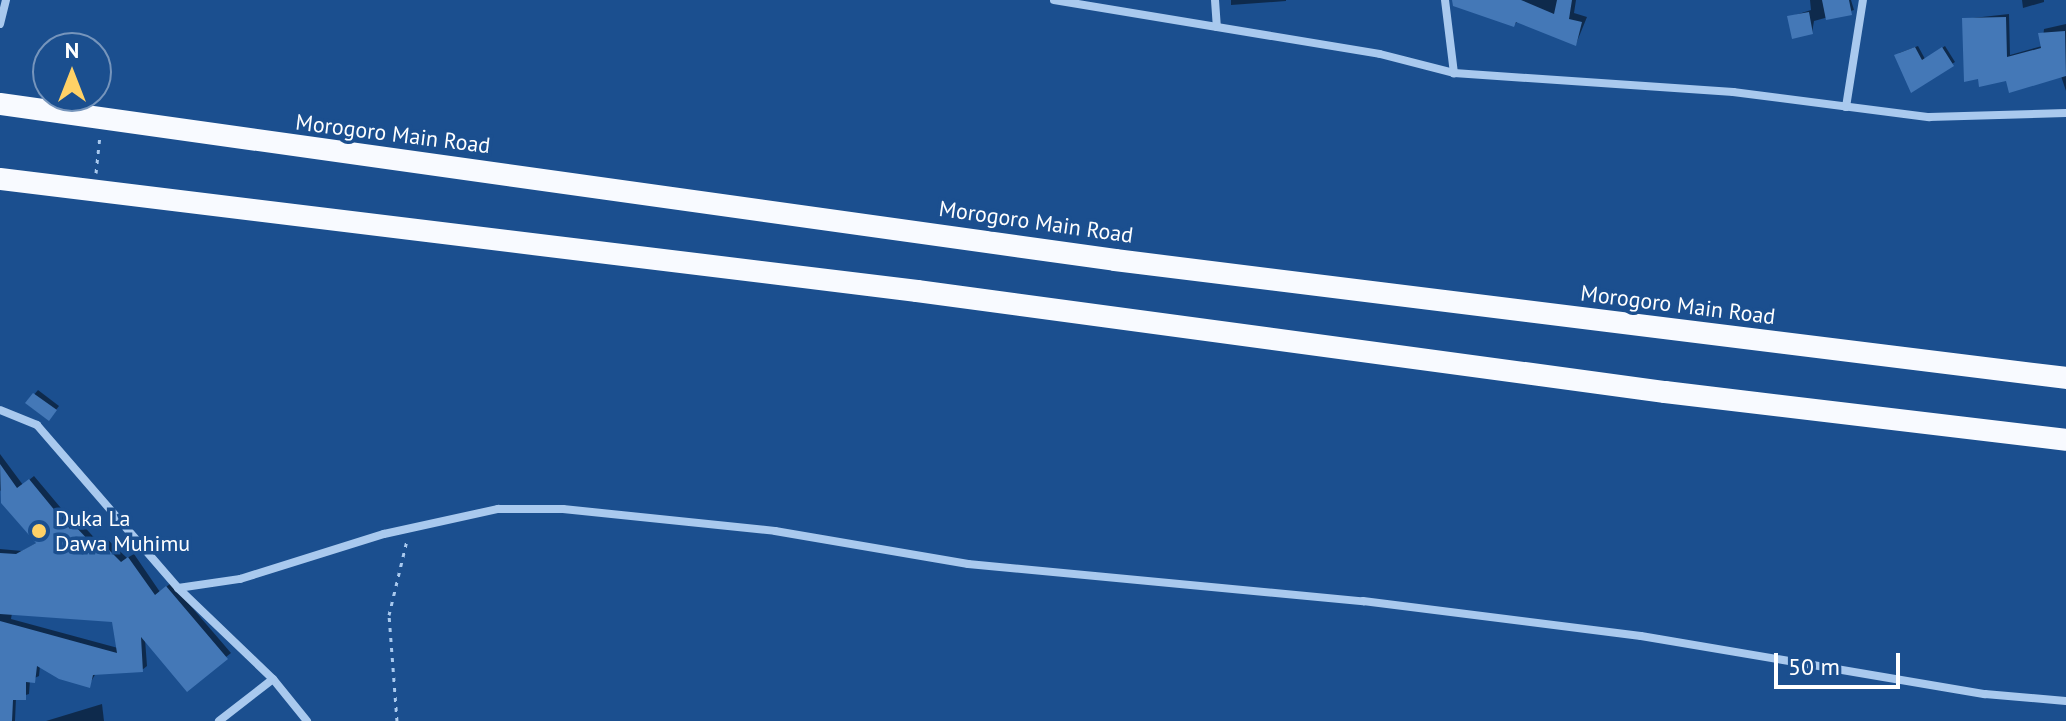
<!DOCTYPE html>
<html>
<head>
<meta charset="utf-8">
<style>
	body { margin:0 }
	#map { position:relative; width:2066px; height:721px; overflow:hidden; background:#1b4f8f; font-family:"PT Sans",sans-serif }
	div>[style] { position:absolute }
	.shadow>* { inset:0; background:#0007 }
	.building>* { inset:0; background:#4478b7 }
	.path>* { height:3px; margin-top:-1.5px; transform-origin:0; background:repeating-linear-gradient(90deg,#a9c9ee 0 4px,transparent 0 10px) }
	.minor>* { height:8px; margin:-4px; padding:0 4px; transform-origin:4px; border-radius:4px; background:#a9c9ee }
	.trunk>* { height:22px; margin:-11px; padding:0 11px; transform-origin:11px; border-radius:11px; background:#f8faff }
	.dots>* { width:22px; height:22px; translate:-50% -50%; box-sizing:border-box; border:4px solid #1b4f8f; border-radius:50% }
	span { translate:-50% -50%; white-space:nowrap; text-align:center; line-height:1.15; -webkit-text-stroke:7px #1b4f8f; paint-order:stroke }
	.street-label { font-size:22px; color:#fff }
	.poi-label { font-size:22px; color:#fff }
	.left { translate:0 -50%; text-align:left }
	.north { position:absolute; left:32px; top:32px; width:80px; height:80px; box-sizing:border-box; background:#1b4f8f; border:2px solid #7695bc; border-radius:50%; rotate:0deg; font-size:22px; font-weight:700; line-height:32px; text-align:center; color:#fff }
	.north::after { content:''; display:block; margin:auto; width:28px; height:36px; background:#ffd166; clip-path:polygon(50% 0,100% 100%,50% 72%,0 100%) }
	.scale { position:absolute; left:1774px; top:653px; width:126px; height:36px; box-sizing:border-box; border:4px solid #fff; border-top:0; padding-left:10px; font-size:24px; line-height:28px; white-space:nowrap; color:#fff; -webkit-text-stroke:6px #1b4f8f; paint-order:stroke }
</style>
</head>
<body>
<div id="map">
	<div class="shadow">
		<div style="clip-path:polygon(1231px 0,1286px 0,1286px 1px,1231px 5px)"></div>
		<div style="clip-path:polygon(1462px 0,1576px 0,1574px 13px,1587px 17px,1576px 44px,1518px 21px,1514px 25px)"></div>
		<div style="clip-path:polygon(1810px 0,1851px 0,1854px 10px,1814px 21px,1812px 33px,1789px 17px,1811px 10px)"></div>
		<div style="clip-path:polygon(2022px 0,2044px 0,2044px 2px,2023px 8px)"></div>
		<div style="clip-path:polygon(2009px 14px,2010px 55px,2042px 46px,2044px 29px,2066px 24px,2066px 91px,2061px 76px,2007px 79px,1964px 19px)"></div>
		<div style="clip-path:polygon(1918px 46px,1925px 59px,1945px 46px,1955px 62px,1912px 90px,1899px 53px)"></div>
		<div style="clip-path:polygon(38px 390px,59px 406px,52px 415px,28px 402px)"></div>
		<div style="clip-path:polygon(evenodd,0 454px,23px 485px,34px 476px,76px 526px,80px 522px,99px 543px,105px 537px,127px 558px,134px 554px,160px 592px,171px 583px,231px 653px,226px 657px,145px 639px,147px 666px,142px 670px,96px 673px,89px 685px,40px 666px,39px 676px,30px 680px,29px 694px,16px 698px,15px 721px,0 721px,0 549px,22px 551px,38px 542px,0 490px,0 454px,12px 613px,114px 621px,118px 648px,11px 619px,12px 613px)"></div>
		<div style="clip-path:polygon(102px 704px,104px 721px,46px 721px)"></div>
	</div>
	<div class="building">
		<div style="clip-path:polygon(1452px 0,1521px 0,1554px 14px,1557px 0,1572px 0,1569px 19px,1582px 22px,1576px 46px,1516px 22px,1514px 27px,1453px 6px)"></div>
		<div style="clip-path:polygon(1822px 0,1849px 0,1852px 15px,1826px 20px)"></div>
		<div style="clip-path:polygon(1809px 12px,1813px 34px,1792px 39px,1787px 16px)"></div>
		<div style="clip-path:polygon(2006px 17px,2007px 57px,2041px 48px,2038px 33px,2065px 31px,2066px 76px,2009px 93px,2006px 81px,1979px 87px,1978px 79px,1964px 82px,1962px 18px)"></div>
		<div style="clip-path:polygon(1915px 47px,1922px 60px,1942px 47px,1954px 66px,1911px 93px,1894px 55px)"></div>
		<div style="clip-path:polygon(33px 393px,57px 410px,49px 421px,25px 403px)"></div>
		<div style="clip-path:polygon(0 464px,17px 488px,29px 479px,70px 529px,74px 525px,94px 546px,99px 540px,121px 562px,128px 557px,155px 595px,166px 586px,228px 659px,187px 692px,141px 637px,143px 672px,93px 675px,90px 688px,59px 679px,37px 666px,35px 683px,26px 682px,26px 700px,13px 700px,12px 721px,0 721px,0 621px,117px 653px,112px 622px,0 614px,0 553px,16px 554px,36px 543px,1px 503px)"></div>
	</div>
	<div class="path">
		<div style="left:96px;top:173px;width:37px;rotate:-84deg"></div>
		<div style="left:397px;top:721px;width:106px;rotate:-94.3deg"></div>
		<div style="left:389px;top:615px;width:77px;rotate:-76.5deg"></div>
	</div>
	<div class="minor">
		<div style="left:1054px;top:0;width:330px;rotate:9.4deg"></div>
		<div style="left:1380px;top:54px;width:76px;rotate:14.4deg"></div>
		<div style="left:1454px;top:73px;width:280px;rotate:3.9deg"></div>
		<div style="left:1733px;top:92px;width:198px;rotate:7.3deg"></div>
		<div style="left:1929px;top:117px;width:137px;rotate:-1.7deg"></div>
		<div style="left:1215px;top:0;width:27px;rotate:86deg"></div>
		<div style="left:1445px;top:0;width:74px;rotate:83deg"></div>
		<div style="left:0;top:24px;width:25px;rotate:-76deg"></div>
		<div style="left:1846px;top:107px;width:108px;rotate:-81deg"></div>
		<div style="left:0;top:410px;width:40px;rotate:22deg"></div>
		<div style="left:37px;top:425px;width:216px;rotate:49.1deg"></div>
		<div style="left:178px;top:588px;width:132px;rotate:43.8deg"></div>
		<div style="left:273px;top:679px;width:54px;rotate:51deg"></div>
		<div style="left:178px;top:588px;width:63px;rotate:-8.3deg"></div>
		<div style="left:240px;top:579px;width:151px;rotate:-17.4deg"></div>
		<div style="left:384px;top:534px;width:117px;rotate:-12.4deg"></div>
		<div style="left:498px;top:509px;width:65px"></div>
		<div style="left:563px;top:509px;width:213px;rotate:5.9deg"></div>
		<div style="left:775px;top:531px;width:196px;rotate:9.7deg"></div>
		<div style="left:968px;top:564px;width:397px;rotate:5.4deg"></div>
		<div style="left:1363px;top:601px;width:280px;rotate:7.2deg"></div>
		<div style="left:1641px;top:636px;width:349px;rotate:9.6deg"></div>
		<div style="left:1985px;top:694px;width:81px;rotate:4.9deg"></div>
		<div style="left:219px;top:721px;width:68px;rotate:-37.9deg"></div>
	</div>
	<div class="trunk">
		<div style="left:0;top:104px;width:1126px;rotate:7.96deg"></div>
		<div style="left:1115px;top:260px;width:958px;rotate:7.07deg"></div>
		<div style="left:0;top:179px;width:924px;rotate:6.96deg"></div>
		<div style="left:917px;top:291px;width:755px;rotate:7.69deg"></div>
		<div style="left:1665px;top:392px;width:404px;rotate:6.8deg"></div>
	</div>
	<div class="dots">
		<div style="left:39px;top:531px;background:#ffd166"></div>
	</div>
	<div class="street-label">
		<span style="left:393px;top:134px;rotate:7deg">Morogoro Main Road</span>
		<span style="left:1036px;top:222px;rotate:8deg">Morogoro Main Road</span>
		<span style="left:1678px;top:305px;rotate:7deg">Morogoro Main Road</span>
	</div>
	<div class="poi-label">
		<span class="left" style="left:55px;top:531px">Duka La<br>Dawa Muhimu</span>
	</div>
	<div class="north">N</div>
	<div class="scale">50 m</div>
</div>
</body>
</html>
